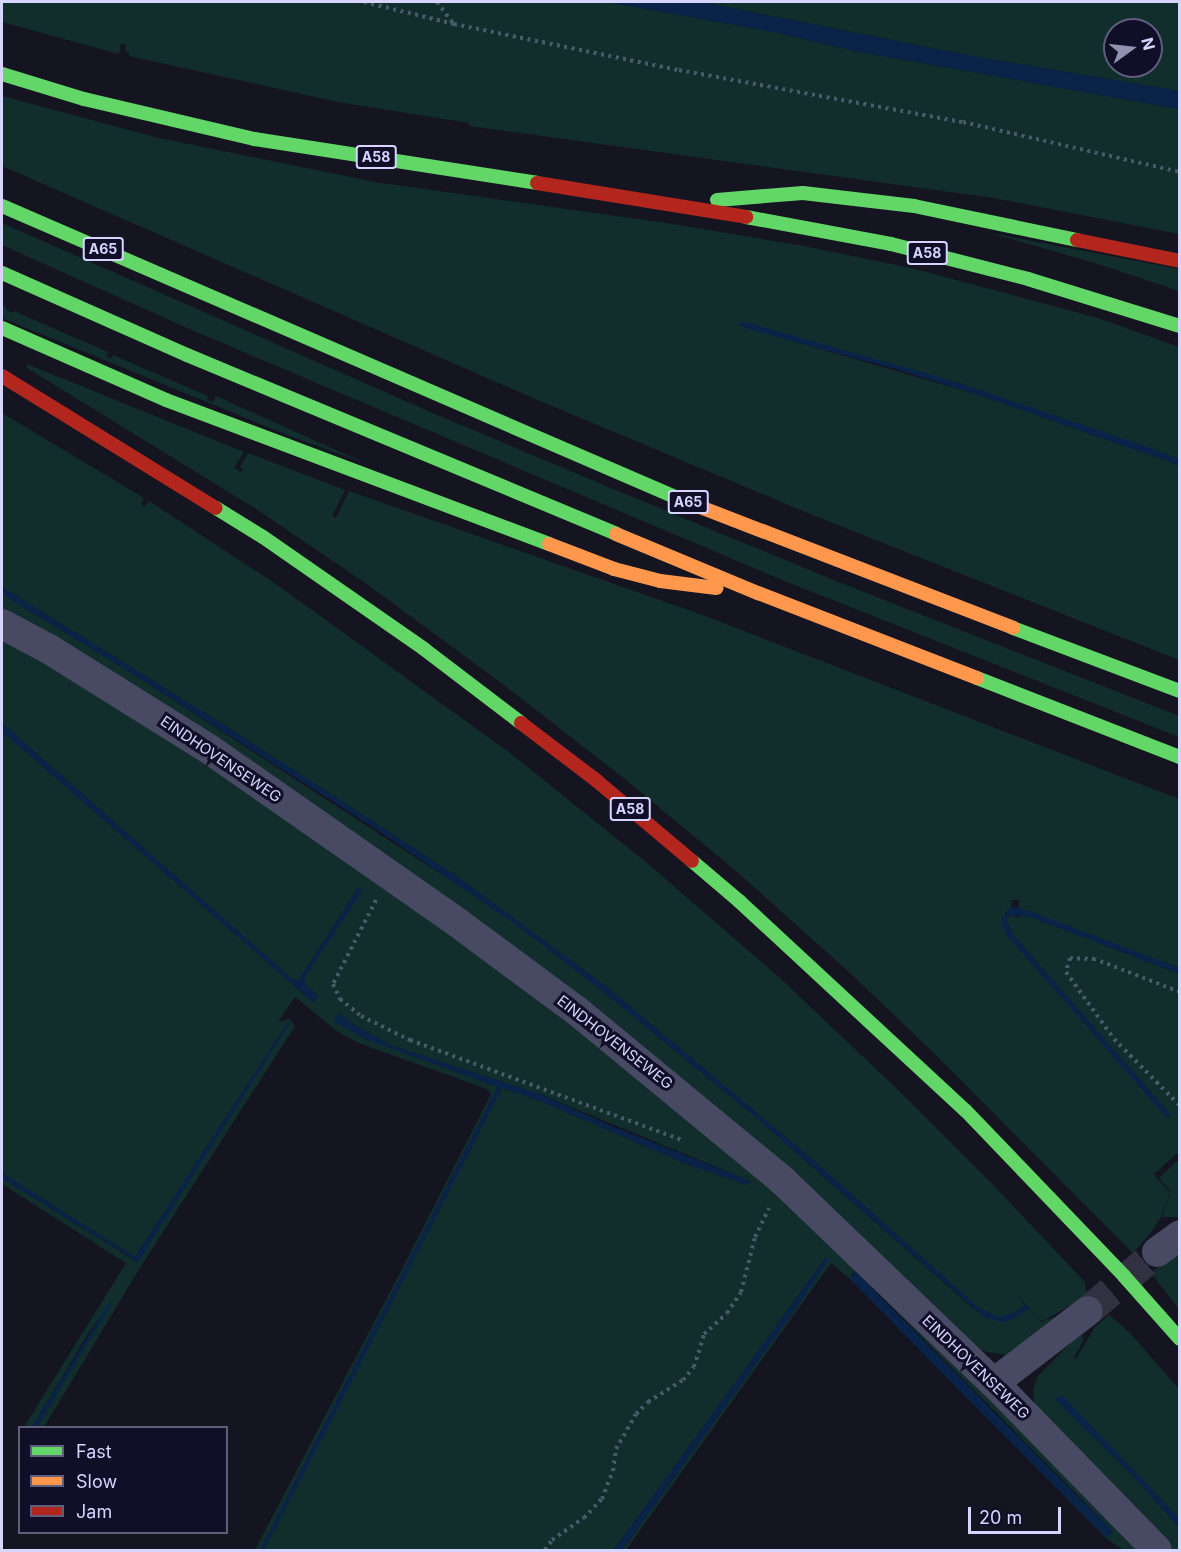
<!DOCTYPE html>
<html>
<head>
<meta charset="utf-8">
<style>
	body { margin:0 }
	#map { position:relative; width:1181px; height:1552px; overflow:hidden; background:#151421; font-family:Inter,sans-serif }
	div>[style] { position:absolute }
	.green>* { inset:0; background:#112e2d }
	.water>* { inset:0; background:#0a2348 }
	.street-tunnel>* { height:30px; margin-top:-15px; transform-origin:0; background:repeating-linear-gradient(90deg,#323142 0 30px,transparent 0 45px) }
	.path>* { height:4px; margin-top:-2px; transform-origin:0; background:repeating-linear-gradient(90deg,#495b6a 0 3px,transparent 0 7.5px) }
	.street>* { height:30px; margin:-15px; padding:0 15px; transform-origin:15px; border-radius:15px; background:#484963 }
	.fast>* { height:14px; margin:-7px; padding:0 7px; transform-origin:7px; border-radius:7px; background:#63d668 }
	.slow>* { height:14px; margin:-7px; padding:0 7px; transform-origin:7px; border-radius:7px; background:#ff974d }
	.jam>* { height:14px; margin:-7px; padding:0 7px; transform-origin:7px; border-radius:7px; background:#b3261e }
	span { translate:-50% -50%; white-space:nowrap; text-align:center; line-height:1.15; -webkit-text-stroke:6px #110e27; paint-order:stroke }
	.shield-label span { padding:2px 4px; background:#110e27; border:2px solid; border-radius:4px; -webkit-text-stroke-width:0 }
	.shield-label { font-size:14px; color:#d7d4ff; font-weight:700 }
	.street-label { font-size:15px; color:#d7d4ff }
	.frame { position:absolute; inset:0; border:3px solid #d7d4ff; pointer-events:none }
	.legend { position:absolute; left:18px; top:1426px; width:210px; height:108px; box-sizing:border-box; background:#110e27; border:2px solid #605d7d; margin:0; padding:8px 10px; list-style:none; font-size:18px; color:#d7d4ff }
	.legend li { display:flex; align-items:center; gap:12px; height:30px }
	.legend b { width:30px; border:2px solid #605d7d }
	.north { position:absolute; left:1103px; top:18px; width:60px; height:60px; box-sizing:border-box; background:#110e27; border:2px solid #605d7d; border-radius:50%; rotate:75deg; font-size:16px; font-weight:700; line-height:24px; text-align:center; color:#d7d4ff }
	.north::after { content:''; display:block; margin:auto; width:21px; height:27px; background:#9391b1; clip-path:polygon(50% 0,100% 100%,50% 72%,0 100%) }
	.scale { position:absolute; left:968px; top:1507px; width:93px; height:27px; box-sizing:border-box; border:3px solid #d7d4ff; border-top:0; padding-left:8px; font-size:18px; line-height:21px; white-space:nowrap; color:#d7d4ff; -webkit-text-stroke:4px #110e27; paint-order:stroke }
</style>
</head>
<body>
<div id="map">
	<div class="green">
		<div style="clip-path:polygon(2px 2px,608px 2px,774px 32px,855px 51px,1179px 109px,1179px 234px,994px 198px,469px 126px,469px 123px,338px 102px,129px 56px,129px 52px,125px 51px,126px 45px,121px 44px,119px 54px,2px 22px)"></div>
		<div style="clip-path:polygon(evenodd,702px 2px,1179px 2px,1179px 91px,971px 56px,702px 2px,1115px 30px,1151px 30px,1151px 66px,1115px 66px,1115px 30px)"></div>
		<div style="clip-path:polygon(2px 96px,159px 138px,375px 182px,673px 224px,804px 246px,911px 268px,1098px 318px,1179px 347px,1179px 459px,959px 383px,738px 325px,979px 395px,1179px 465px,1179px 660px,815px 516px,540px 401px,2px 166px)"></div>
		<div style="clip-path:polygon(2px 223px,428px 411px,618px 491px,836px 581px,1179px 716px,1179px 737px,787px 582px,194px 331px,2px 245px)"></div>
		<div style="clip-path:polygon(990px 233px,1179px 269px,1179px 291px,1095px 263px)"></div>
		<div style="clip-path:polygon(2px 305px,7px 308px,6px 310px,13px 313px,14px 311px,108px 352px,106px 356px,111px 359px,113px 355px,208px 396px,207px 400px,213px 402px,216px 396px,367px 464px,287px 435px,2px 318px)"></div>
		<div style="clip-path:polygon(27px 364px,244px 452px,234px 468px,241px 472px,243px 469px,240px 467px,248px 453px,345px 490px,332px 516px,336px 518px,349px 491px,697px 613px,1179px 799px,1179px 968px,1018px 908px,1019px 900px,1012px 900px,1011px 907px,1005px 913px,1005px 933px,1168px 1118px,1170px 1114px,1014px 936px,1006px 920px,1011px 915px,1019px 918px,1019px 915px,1031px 917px,1179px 974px,1179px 1152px,1154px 1174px,1142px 1162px,1170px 1192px,1161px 1217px,1152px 1231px,1133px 1253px,935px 1054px,850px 973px,736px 871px,626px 780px,500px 682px,364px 582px,253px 507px,27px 368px)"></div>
		<div style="clip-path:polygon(2px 413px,144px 498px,141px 504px,144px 507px,149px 501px,276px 584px,510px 753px,647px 863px,780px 978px,898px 1090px,993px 1185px,1085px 1282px,1087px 1295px,1047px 1319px,1042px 1321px,1035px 1315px,1041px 1322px,1061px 1315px,1007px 1355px,987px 1352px,972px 1346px,742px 1137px,2px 616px,2px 594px,141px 679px,461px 887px,518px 926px,610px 997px,759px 1120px,976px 1311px,1001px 1322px,1029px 1309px,1035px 1315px,1014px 1291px,1025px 1305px,1015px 1313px,999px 1317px,980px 1309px,813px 1160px,608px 988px,455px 875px,235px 732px,2px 587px)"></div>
		<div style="clip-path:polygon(2px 633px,433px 912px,732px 1148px,1147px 1550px,1123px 1550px,1106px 1538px,1113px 1531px,878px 1293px,854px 1271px,850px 1279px,831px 1263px,626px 1550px,622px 1550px,803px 1298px,826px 1257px,614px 1550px,264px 1550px,502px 1088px,538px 1100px,684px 1163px,747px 1185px,750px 1181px,542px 1095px,390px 1045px,351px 1023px,341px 1013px,335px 1022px,368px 1040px,498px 1087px,260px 1550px,255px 1550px,404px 1265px,491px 1094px,487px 1089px,358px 1043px,338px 1032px,295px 997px,278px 1022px,289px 1019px,295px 1026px,138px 1271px,44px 1427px,37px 1427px,111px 1303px,91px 1329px,32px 1427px,24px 1427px,126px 1263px,2px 1184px,2px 1178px,137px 1262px,288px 1022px,135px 1257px,2px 1173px,2px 731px,314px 1003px,317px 994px,305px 985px,305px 977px,362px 890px,358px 888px,298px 981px,292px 979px,2px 723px)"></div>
		<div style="clip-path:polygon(1179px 1159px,1179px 1217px,1162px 1217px,1171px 1191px,1159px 1178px)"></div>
		<div style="clip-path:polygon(1179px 1252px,1179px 1309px,1151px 1273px)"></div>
		<div style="clip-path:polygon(1109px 1315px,1130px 1333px,1179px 1389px,1179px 1518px,1062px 1396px,1056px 1399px,1130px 1473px,1179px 1527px,1179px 1550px,1167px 1550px,1035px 1409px,1033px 1389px,1038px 1376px,1079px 1334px,1084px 1339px,1074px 1358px,1076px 1359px,1095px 1327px)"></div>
	</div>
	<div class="water">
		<div style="clip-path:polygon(608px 2px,702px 2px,971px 56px,1179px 91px,1179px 109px,855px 51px,774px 32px)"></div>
		<div style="clip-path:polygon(737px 323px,749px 323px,959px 383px,1148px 447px,1179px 459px,1179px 465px,979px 395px,896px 369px,748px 329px)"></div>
		<div style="clip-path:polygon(2px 587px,235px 732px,455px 875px,608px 988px,813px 1160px,980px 1309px,999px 1317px,1015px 1313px,1025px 1305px,1029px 1309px,1009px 1321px,1001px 1322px,984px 1317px,759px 1120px,610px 997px,518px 926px,376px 829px,141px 679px,2px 594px)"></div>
		<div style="clip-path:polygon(2px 723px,292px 979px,298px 981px,359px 887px,363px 890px,305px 977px,305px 985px,318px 996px,314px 1003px,2px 731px)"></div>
		<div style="clip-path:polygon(1011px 907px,1027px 910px,1179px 968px,1179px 974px,1031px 917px,1011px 915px,1006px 920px,1014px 936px,1170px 1114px,1170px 1117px,1166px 1117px,1005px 933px,1001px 920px)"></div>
		<div style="clip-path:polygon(341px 1013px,351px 1023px,390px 1045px,542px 1095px,614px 1127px,750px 1181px,747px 1185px,684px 1163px,538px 1100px,502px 1088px,319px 1445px,264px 1550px,260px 1550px,498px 1087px,368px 1040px,335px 1022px,333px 1020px)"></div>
		<div style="clip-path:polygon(288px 1022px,290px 1023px,138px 1262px,2px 1178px,2px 1173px,135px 1257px)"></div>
		<div style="clip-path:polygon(826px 1257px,829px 1259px,803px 1298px,622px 1550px,614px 1550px)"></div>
		<div style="clip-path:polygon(855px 1271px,1060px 1479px,1113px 1531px,1106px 1538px,956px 1387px,850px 1279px)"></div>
		<div style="clip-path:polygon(109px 1303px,111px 1305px,37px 1427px,32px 1427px)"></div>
		<div style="clip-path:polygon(1062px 1395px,1179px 1518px,1179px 1527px,1130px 1473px,1055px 1399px)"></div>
	</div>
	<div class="street-tunnel">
		<div style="left:1088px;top:1311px;width:91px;rotate:-40.5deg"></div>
	</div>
	<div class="path">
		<div style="left:364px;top:2px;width:93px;rotate:13.7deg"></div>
		<div style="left:454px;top:24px;width:230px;rotate:11.6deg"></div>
		<div style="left:679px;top:70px;width:289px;rotate:10.4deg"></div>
		<div style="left:963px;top:122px;width:223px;rotate:13deg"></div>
		<div style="left:437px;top:2px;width:26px;rotate:53deg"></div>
		<div style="left:376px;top:900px;width:94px;rotate:117.1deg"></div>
		<div style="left:333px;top:984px;width:17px;rotate:65deg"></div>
		<div style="left:340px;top:999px;width:27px;rotate:39deg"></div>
		<div style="left:361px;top:1016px;width:55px;rotate:26.1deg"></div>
		<div style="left:410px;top:1040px;width:290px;rotate:20.2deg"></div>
		<div style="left:1180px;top:992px;width:91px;rotate:-158.8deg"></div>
		<div style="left:1095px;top:959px;width:25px;rotate:-178deg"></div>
		<div style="left:1070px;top:958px;width:15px;rotate:106deg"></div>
		<div style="left:1066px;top:972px;width:82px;rotate:54.4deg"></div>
		<div style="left:1114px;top:1039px;width:94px;rotate:45.4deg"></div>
		<div style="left:545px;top:1550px;width:12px;rotate:-55deg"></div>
		<div style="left:552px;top:1540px;width:39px;rotate:-35deg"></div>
		<div style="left:584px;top:1518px;width:26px;rotate:-47deg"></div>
		<div style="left:602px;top:1499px;width:30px;rotate:-69deg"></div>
		<div style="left:613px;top:1471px;width:22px;rotate:-82deg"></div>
		<div style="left:616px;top:1449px;width:40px;rotate:-60.3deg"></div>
		<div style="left:636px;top:1414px;width:17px;rotate:-45deg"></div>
		<div style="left:648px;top:1402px;width:41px;rotate:-32.2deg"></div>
		<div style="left:683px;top:1380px;width:17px;rotate:-50deg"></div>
		<div style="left:694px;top:1367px;width:34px;rotate:-73deg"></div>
		<div style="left:704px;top:1334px;width:31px;rotate:-42deg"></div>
		<div style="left:727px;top:1313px;width:25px;rotate:-56deg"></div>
		<div style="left:741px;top:1292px;width:57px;rotate:-75.7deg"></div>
		<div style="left:755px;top:1237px;width:32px;rotate:-64deg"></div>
	</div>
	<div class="street">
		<div style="left:2px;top:624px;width:53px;rotate:28deg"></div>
		<div style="left:49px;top:649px;width:189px;rotate:32deg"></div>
		<div style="left:209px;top:749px;width:304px;rotate:34.9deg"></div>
		<div style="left:458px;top:923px;width:148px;rotate:36.5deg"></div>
		<div style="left:577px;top:1011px;width:267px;rotate:39.5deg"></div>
		<div style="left:783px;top:1181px;width:292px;rotate:43.8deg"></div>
		<div style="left:994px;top:1383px;width:233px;rotate:45.7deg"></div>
		<div style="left:1157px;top:1252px;width:29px;rotate:-36deg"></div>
		<div style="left:994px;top:1383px;width:118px;rotate:-37.5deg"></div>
	</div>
	<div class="fast">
		<div style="left:2px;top:74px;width:86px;rotate:17deg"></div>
		<div style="left:84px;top:99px;width:175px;rotate:13.2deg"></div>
		<div style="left:254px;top:139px;width:286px;rotate:8.8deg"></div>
		<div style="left:717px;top:200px;width:86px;rotate:-4.7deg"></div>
		<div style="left:803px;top:193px;width:112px;rotate:6.7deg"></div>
		<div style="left:914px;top:206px;width:167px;rotate:11.8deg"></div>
		<div style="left:2px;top:206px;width:741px;rotate:23.38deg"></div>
		<div style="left:746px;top:217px;width:147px;rotate:10.5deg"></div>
		<div style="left:891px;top:244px;width:141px;rotate:14.3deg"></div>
		<div style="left:1028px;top:279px;width:159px;rotate:17.2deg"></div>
		<div style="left:2px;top:273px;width:202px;rotate:23.9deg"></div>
		<div style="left:187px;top:355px;width:465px;rotate:22.6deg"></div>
		<div style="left:2px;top:328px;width:179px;rotate:23.7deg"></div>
		<div style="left:166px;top:400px;width:409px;rotate:20.6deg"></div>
		<div style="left:216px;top:508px;width:55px;rotate:31.7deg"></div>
		<div style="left:263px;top:537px;width:196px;rotate:34.8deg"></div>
		<div style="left:424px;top:649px;width:122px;rotate:37.3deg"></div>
		<div style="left:1013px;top:628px;width:178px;rotate:20.7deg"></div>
		<div style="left:977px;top:678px;width:218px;rotate:21.3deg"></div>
		<div style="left:692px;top:861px;width:62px;rotate:40.4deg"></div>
		<div style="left:739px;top:901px;width:309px;rotate:42.8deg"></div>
		<div style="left:966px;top:1111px;width:228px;rotate:46.2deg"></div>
		<div style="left:1124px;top:1276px;width:84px;rotate:48.4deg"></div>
	</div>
	<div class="slow">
		<div style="left:682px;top:500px;width:355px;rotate:21.1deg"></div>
		<div style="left:616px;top:534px;width:154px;rotate:22.6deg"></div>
		<div style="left:758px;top:593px;width:235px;rotate:21.2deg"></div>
		<div style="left:549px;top:544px;width:70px;rotate:21deg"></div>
		<div style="left:614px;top:569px;width:48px;rotate:14.6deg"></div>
		<div style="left:660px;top:581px;width:57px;rotate:7deg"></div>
	</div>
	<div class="jam">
		<div style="left:537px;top:183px;width:212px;rotate:9.2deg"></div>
		<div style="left:1077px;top:240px;width:105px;rotate:11.5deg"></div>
		<div style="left:2px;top:376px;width:251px;rotate:31.7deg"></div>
		<div style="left:521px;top:723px;width:96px;rotate:37.3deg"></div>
		<div style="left:597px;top:781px;width:124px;rotate:40.1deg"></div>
	</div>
	<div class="shield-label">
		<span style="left:376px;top:157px">A58</span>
		<span style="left:103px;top:249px">A65</span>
		<span style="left:927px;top:253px">A58</span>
		<span style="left:688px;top:502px">A65</span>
		<span style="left:630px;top:809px">A58</span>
	</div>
	<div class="street-label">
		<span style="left:221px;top:759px;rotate:34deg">EINDHOVENSEWEG</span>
		<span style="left:615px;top:1042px;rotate:38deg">EINDHOVENSEWEG</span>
		<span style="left:976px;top:1367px;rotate:44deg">EINDHOVENSEWEG</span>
	</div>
	<div class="frame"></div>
	<ul class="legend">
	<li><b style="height:8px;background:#63d668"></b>Fast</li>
	<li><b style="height:8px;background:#ff974d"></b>Slow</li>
	<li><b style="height:8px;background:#b3261e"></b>Jam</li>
	</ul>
	<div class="north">N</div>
	<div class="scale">20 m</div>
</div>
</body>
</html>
